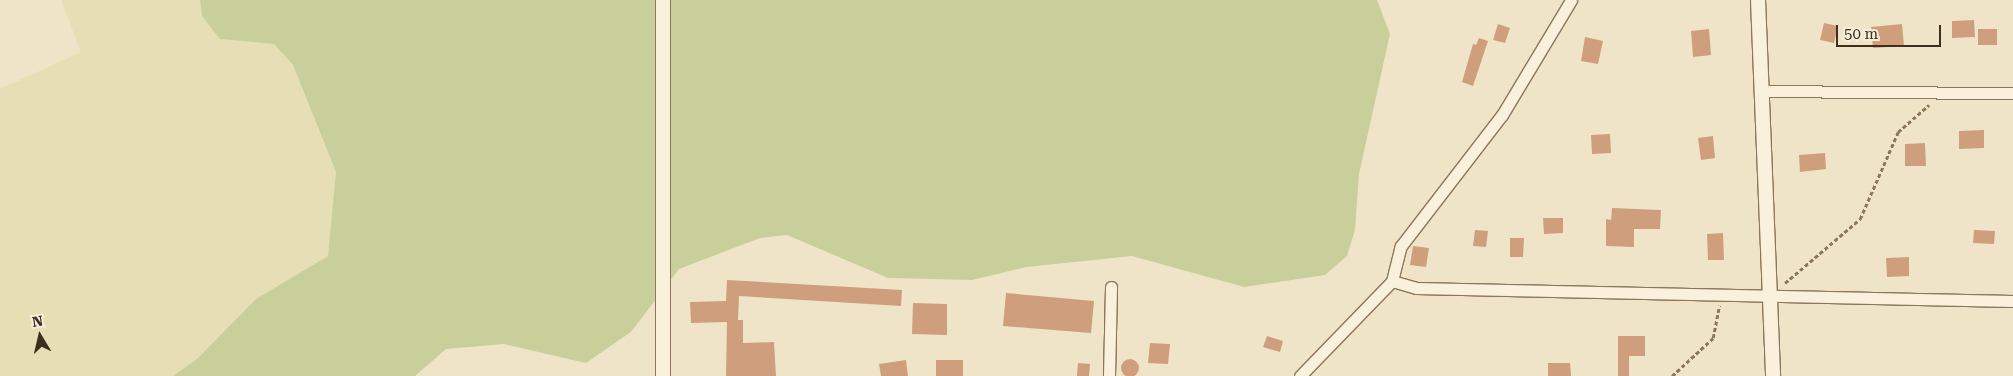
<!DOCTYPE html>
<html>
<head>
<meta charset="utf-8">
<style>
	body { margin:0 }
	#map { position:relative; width:2013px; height:376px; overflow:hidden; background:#f0e4c8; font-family:"Roboto Serif",serif }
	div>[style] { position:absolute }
	.farmland>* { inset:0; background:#e6deb5 }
	.green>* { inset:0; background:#c9cf9b }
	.building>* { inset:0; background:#cf9f7d }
	.round { border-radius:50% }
	.path>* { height:2.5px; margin-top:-1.25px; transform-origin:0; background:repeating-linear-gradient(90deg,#8d765c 0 4px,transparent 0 6.5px) }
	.roads { filter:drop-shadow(1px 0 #8d765c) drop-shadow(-1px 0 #8d765c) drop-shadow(0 1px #8d765c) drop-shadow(0 -1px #8d765c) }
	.minor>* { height:11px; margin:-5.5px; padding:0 5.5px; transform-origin:5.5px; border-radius:5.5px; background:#faf1dc }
	.tertiary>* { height:14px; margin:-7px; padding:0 7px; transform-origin:7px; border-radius:7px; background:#faf1dc }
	span { translate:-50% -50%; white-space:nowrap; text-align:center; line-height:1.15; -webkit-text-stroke:4.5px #f7eed8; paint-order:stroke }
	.north { position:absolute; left:15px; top:311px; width:50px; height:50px; -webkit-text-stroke:4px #f7eed8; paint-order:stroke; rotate:351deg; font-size:14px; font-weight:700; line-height:20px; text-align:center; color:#3d2e20 }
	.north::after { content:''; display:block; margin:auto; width:18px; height:22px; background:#3d2e20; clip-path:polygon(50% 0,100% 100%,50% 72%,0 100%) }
	.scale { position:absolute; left:1836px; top:25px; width:105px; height:22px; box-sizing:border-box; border:2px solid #3d2e20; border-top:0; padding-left:6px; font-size:15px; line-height:18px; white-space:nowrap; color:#3d2e20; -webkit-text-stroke:4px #f7eed8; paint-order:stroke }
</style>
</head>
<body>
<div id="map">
	<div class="farmland">
		<div style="clip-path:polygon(61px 0,200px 0,202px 16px,220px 39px,274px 44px,293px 65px,336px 172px,328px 256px,256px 299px,197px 359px,173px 376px,0 376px,0 89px,81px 52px)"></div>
	</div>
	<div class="green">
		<div style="clip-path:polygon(200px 0,1377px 0,1390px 34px,1359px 174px,1355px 230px,1347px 256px,1325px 275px,1244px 287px,1132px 256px,1026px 267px,972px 280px,888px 278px,787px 235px,760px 238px,679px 269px,631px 332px,586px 363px,504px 344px,446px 349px,415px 376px,173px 376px,197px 359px,256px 299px,328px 256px,336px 172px,293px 65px,274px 44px,220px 39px,202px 16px)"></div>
	</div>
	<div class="building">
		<div style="clip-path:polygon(1974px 20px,1975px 37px,1952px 38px,1952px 21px)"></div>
		<div style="clip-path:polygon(1824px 23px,1838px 26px,1834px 43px,1820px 40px)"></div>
		<div style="clip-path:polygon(1498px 24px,1510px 28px,1505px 43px,1493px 40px)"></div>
		<div style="clip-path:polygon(1902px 24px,1904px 46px,1873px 48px,1871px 27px)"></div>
		<div style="clip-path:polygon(1709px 29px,1711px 55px,1693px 57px,1691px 31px)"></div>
		<div style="clip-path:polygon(1978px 29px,1997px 29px,1997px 45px,1978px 45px)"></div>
		<div style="clip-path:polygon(1585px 37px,1603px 41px,1598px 64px,1581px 61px)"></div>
		<div style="clip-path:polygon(1479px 38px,1488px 41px,1473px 86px,1462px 82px,1473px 44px,1476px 45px)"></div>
		<div style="clip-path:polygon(1984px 130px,1984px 148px,1959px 149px,1959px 131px)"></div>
		<div style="clip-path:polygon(1610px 134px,1611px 153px,1592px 154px,1591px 135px)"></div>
		<div style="clip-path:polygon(1713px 136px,1715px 158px,1701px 160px,1698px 138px)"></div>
		<div style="clip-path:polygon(1925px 143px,1926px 166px,1905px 166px,1905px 144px)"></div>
		<div style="clip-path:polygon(1825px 153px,1826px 169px,1800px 172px,1799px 155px)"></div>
		<div style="clip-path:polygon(1612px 208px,1661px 210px,1660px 229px,1634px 229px,1634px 247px,1606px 246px,1606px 219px,1611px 220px)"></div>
		<div style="clip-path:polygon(1543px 218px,1563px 218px,1563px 233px,1544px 234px)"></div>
		<div style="clip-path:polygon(1475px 230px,1488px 231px,1486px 247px,1473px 246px)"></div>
		<div style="clip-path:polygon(1974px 230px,1995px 231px,1994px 244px,1973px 243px)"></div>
		<div style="clip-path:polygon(1723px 233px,1724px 260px,1708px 260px,1707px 234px)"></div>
		<div style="clip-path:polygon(1510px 238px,1524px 238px,1523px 257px,1510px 257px)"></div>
		<div style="clip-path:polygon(1413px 246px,1429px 248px,1426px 267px,1410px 265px)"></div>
		<div style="clip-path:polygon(1909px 257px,1909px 276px,1887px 277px,1886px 258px)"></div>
		<div style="clip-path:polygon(727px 280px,902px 290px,901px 306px,739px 296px,738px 320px,743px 320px,743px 343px,774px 342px,776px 376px,726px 376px,727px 322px,691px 323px,690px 302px,726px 301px)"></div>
		<div style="clip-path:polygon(1006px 293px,1094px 301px,1091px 333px,1003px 326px)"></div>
		<div style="clip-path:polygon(913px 303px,947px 304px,947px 335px,912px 334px)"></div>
		<div style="clip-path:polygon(1267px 336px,1283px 341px,1280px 352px,1263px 347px)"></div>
		<div style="clip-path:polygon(1618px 336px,1645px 336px,1645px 356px,1629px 356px,1629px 376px,1618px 376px)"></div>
		<div style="clip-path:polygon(1150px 343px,1170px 344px,1168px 364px,1148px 363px)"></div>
		<div class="round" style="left:1121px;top:359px;width:18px;height:18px"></div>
		<div style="clip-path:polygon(906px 360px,908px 376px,881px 376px,879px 364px)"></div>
		<div style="clip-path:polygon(936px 360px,963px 360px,963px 376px,936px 376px)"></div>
		<div style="clip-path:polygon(1078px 363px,1090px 364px,1089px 376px,1077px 376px)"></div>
		<div style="clip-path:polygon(1548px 363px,1570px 363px,1571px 376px,1548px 376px)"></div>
	</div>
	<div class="path">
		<div style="left:1785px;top:283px;width:99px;rotate:-40.5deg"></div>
		<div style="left:1860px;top:219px;width:95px;rotate:-66.4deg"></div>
		<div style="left:1898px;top:132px;width:41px;rotate:-41.1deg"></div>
		<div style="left:1672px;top:376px;width:56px;rotate:-42.8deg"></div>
		<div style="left:1713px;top:338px;width:33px;rotate:-79deg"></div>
	</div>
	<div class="roads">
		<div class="minor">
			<div style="left:1763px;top:91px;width:250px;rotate:0.5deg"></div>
			<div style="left:1392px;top:281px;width:25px;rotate:16deg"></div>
			<div style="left:1416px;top:288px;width:597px;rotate:1.25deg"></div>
			<div style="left:1109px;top:376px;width:89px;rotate:-88.7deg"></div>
			<div style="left:1300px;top:376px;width:132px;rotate:-45.9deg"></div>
			<div style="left:1392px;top:281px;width:36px;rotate:-76deg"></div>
			<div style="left:1401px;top:246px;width:165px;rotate:-52.4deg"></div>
			<div style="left:1502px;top:115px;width:134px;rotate:-59deg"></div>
		</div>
		<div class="tertiary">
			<div style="left:1758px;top:0;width:376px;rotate:87.7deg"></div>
			<div style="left:663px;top:376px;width:376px;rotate:-90deg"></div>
		</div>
	</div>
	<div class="north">N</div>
	<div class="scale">50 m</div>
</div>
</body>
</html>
